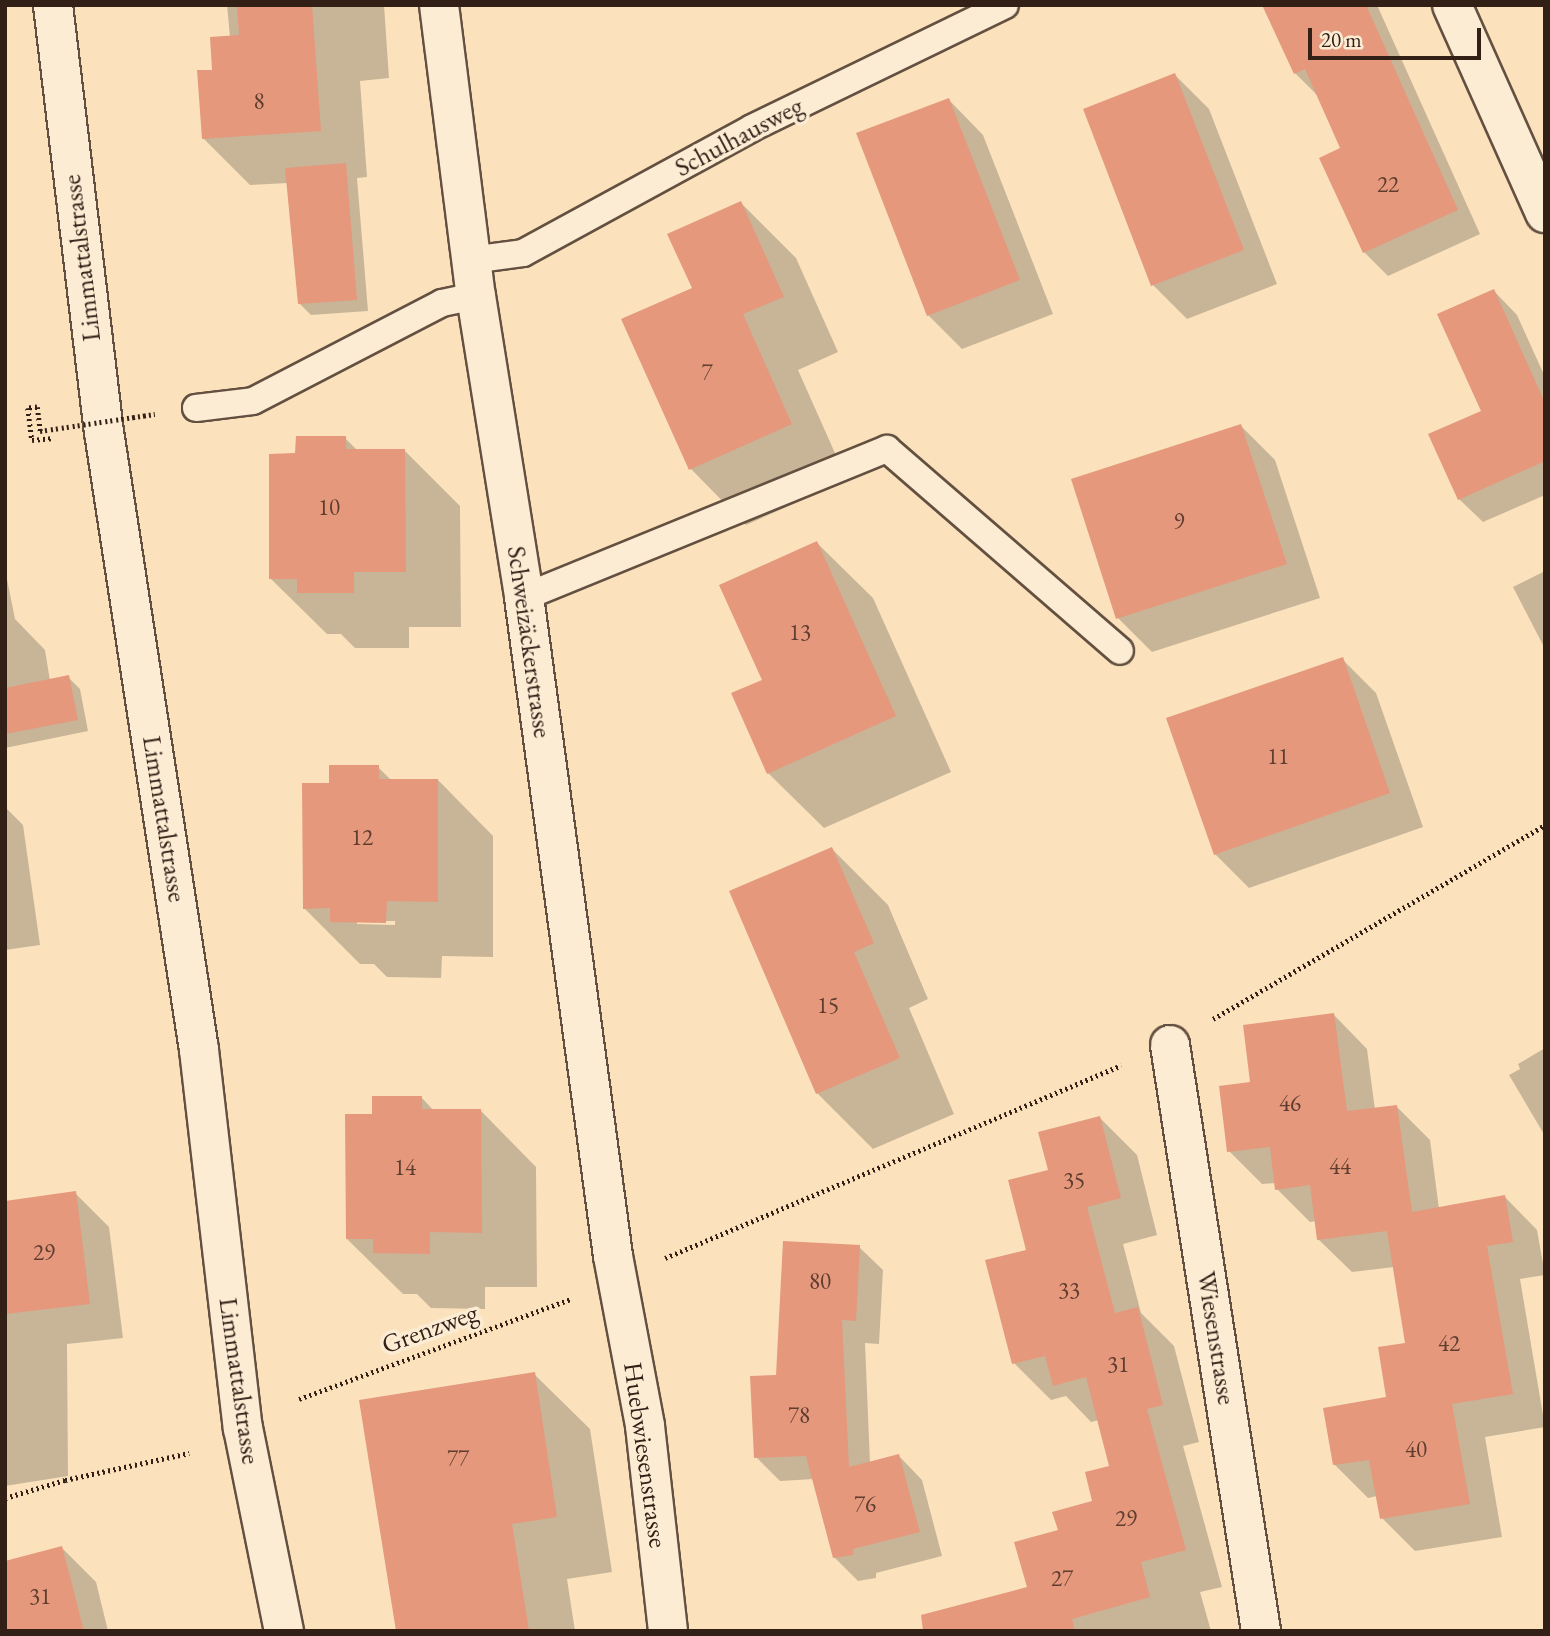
<!DOCTYPE html>
<html>
<head>
<meta charset="utf-8">
<style>
	body { margin:0 }
	#map { position:relative; width:1550px; height:1636px; overflow:hidden; background:#fbe2bd; font-family:"EB Garamond",serif }
	div>[style] { position:absolute }
	.shadow>* { inset:0; background:#0003 }
	.building>* { inset:0; background:#e5987c }
	.path>* { height:4.5px; margin-top:-2.25px; transform-origin:0; background:repeating-linear-gradient(90deg,#322017 0 2px,transparent 0 5.5px) }
	.roads { filter:drop-shadow(2px 0 #645040) drop-shadow(-2px 0 #645040) drop-shadow(0 2px #645040) drop-shadow(0 -2px #645040) }
	.service>* { height:26px; margin:-13px; padding:0 13px; transform-origin:13px; border-radius:13px; background:#fcecd4 }
	.minor>* { height:38px; margin:-19px; padding:0 19px; transform-origin:19px; border-radius:19px; background:#fcecd4 }
	.secondary>* { height:38px; margin:-19px; padding:0 19px; transform-origin:19px; border-radius:19px; background:#fcecd4 }
	.path-bridge>* { height:4.5px; margin-top:-2.25px; transform-origin:0; background:repeating-linear-gradient(90deg,#322017 0 2px,transparent 0 5.5px) }
	span { translate:-50% -50%; white-space:nowrap; text-align:center; line-height:1.15; -webkit-text-stroke:7px #fcecd4; paint-order:stroke }
	.number-label { font-size:23px; color:#5f3e30 }
	.number-label span { -webkit-text-stroke-width:0 }
	.street-label { font-size:26px; color:#322017 }
	.frame { position:absolute; inset:0; border:7px solid #322017; pointer-events:none }
	.scale { position:absolute; left:1308px; top:28px; width:173px; height:32px; box-sizing:border-box; border:4px solid #322017; border-top:0; padding-left:9px; font-size:21px; line-height:24px; white-space:nowrap; color:#322017; -webkit-text-stroke:5px #fcecd4; paint-order:stroke }
</style>
</head>
<body>
<div id="map">
	<div class="shadow">
		<div style="clip-path:polygon(227px 5px,384px 5px,389px 78px,360px 81px,367px 177px,357px 178px,368px 311px,311px 315px,299px 303px,288px 183px,250px 185px,203px 138px,214px 71px,230px 37px)"></div>
		<div style="clip-path:polygon(1264px 5px,1377px 5px,1480px 234px,1388px 276px,1364px 252px,1342px 148px,1319px 97px,1295px 73px)"></div>
		<div style="clip-path:polygon(1175px 75px,1209px 109px,1277px 284px,1187px 319px,1153px 285px)"></div>
		<div style="clip-path:polygon(949px 100px,983px 135px,1053px 314px,962px 349px,928px 315px)"></div>
		<div style="clip-path:polygon(741px 203px,796px 258px,838px 352px,798px 370px,847px 480px,746px 525px,691px 469px,624px 320px,694px 289px)"></div>
		<div style="clip-path:polygon(1494px 291px,1517px 315px,1545px 377px,1545px 495px,1483px 522px,1459px 499px,1483px 412px)"></div>
		<div style="clip-path:polygon(1241px 426px,1275px 460px,1320px 598px,1152px 652px,1118px 618px)"></div>
		<div style="clip-path:polygon(345px 438px,358px 451px,405px 451px,460px 506px,461px 627px,409px 627px,409px 648px,355px 648px,341px 634px,327px 634px,271px 579px,297px 455px)"></div>
		<div style="clip-path:polygon(817px 543px,873px 598px,951px 772px,824px 828px,768px 773px,764px 680px)"></div>
		<div style="clip-path:polygon(5px 569px,15px 619px,45px 650px,50px 681px,68px 677px,80px 689px,88px 731px,5px 748px)"></div>
		<div style="clip-path:polygon(1545px 571px,1545px 649px,1513px 587px)"></div>
		<div style="clip-path:polygon(1342px 659px,1376px 693px,1423px 827px,1249px 888px,1215px 854px)"></div>
		<div style="clip-path:polygon(evenodd,378px 767px,391px 780px,438px 780px,493px 836px,493px 957px,442px 956px,441px 978px,387px 977px,374px 964px,360px 964px,304px 908px,330px 785px,378px 767px,357px 921px,395px 921px,395px 925px,357px 924px,357px 921px)"></div>
		<div style="clip-path:polygon(5px 807px,23px 825px,40px 945px,5px 950px)"></div>
		<div style="clip-path:polygon(832px 849px,888px 905px,928px 999px,909px 1008px,954px 1114px,873px 1149px,817px 1093px)"></div>
		<div style="clip-path:polygon(1334px 1015px,1367px 1049px,1375px 1110px,1397px 1107px,1430px 1140px,1439px 1209px,1504px 1196px,1537px 1230px,1545px 1275px,1520px 1279px,1545px 1427px,1485px 1437px,1502px 1537px,1415px 1551px,1382px 1518px,1377px 1496px,1368px 1498px,1334px 1464px,1388px 1398px,1407px 1344px,1394px 1267px,1352px 1272px,1318px 1239px,1316px 1221px,1310px 1222px,1277px 1189px,1276px 1183px,1262px 1184px,1229px 1151px,1252px 1084px)"></div>
		<div style="clip-path:polygon(1545px 1048px,1545px 1136px,1509px 1075px,1520px 1069px,1518px 1064px)"></div>
		<div style="clip-path:polygon(422px 1098px,434px 1111px,481px 1111px,536px 1167px,537px 1287px,485px 1287px,485px 1309px,431px 1308px,417px 1294px,403px 1294px,347px 1239px)"></div>
		<div style="clip-path:polygon(1100px 1118px,1137px 1155px,1157px 1235px,1123px 1244px,1141px 1313px,1174px 1346px,1199px 1442px,1183px 1446px,1222px 1587px,1200px 1592px,1211px 1631px,961px 1631px,1029px 1588px,1060px 1531px,1095px 1502px,1111px 1467px,1099px 1420px,1091px 1422px,1066px 1396px,1051px 1400px,1014px 1363px,1028px 1251px,1050px 1171px)"></div>
		<div style="clip-path:polygon(75px 1193px,109px 1227px,123px 1338px,67px 1344px,68px 1476px,5px 1486px,5px 1202px)"></div>
		<div style="clip-path:polygon(859px 1247px,883px 1270px,879px 1344px,865px 1343px,870px 1463px,899px 1456px,922px 1480px,942px 1556px,876px 1573px,876px 1578px,858px 1581px,834px 1557px,814px 1479px,780px 1481px,756px 1457px,777px 1377px)"></div>
		<div style="clip-path:polygon(534px 1374px,590px 1429px,612px 1572px,567px 1579px,575px 1631px,397px 1631px)"></div>
		<div style="clip-path:polygon(62px 1548px,96px 1582px,108px 1631px,5px 1631px)"></div>
	</div>
	<div class="building">
		<div style="clip-path:polygon(237px 5px,312px 5px,321px 131px,202px 139px,197px 70px,212px 70px,210px 37px,239px 35px)"></div>
		<div style="clip-path:polygon(1262px 5px,1366px 5px,1458px 210px,1363px 253px,1319px 158px,1340px 148px,1305px 69px,1294px 74px)"></div>
		<div style="clip-path:polygon(1175px 73px,1244px 250px,1151px 286px,1083px 109px)"></div>
		<div style="clip-path:polygon(949px 98px,1020px 280px,927px 316px,856px 133px)"></div>
		<div style="clip-path:polygon(346px 163px,357px 300px,298px 304px,285px 168px)"></div>
		<div style="clip-path:polygon(741px 201px,784px 297px,743px 314px,792px 424px,689px 470px,621px 319px,692px 288px,667px 234px)"></div>
		<div style="clip-path:polygon(1494px 289px,1545px 403px,1545px 461px,1458px 500px,1428px 434px,1481px 411px,1437px 314px)"></div>
		<div style="clip-path:polygon(1241px 424px,1287px 564px,1116px 619px,1071px 479px)"></div>
		<div style="clip-path:polygon(296px 436px,346px 436px,346px 449px,405px 449px,406px 572px,354px 572px,354px 593px,297px 593px,297px 579px,269px 579px,269px 454px,295px 453px)"></div>
		<div style="clip-path:polygon(817px 541px,896px 716px,767px 774px,731px 693px,762px 680px,719px 585px)"></div>
		<div style="clip-path:polygon(1343px 657px,1390px 793px,1214px 855px,1166px 718px)"></div>
		<div style="clip-path:polygon(69px 675px,78px 720px,5px 734px,5px 688px)"></div>
		<div style="clip-path:polygon(329px 765px,379px 765px,379px 779px,438px 779px,438px 902px,387px 901px,386px 923px,330px 922px,330px 908px,303px 909px,302px 783px,329px 783px)"></div>
		<div style="clip-path:polygon(832px 847px,874px 943px,854px 952px,900px 1058px,816px 1094px,729px 891px)"></div>
		<div style="clip-path:polygon(1334px 1013px,1347px 1111px,1397px 1105px,1412px 1212px,1505px 1195px,1513px 1242px,1487px 1246px,1513px 1394px,1452px 1404px,1470px 1504px,1380px 1519px,1369px 1460px,1333px 1465px,1323px 1408px,1386px 1397px,1378px 1347px,1405px 1343px,1387px 1231px,1317px 1240px,1310px 1185px,1275px 1190px,1270px 1147px,1227px 1152px,1219px 1086px,1250px 1082px,1243px 1025px)"></div>
		<div style="clip-path:polygon(372px 1096px,422px 1096px,422px 1109px,481px 1109px,482px 1233px,430px 1232px,430px 1254px,373px 1253px,373px 1239px,346px 1239px,345px 1114px,372px 1114px)"></div>
		<div style="clip-path:polygon(1100px 1116px,1121px 1198px,1087px 1207px,1115px 1313px,1138px 1307px,1163px 1405px,1147px 1409px,1186px 1550px,1141px 1562px,1150px 1597px,1072px 1619px,1075px 1631px,923px 1631px,921px 1615px,1027px 1587px,1014px 1542px,1058px 1530px,1052px 1512px,1092px 1501px,1085px 1472px,1109px 1466px,1086px 1377px,1053px 1386px,1045px 1356px,1012px 1364px,985px 1260px,1026px 1250px,1008px 1180px,1048px 1170px,1038px 1132px)"></div>
		<div style="clip-path:polygon(76px 1191px,90px 1304px,5px 1314px,5px 1201px)"></div>
		<div style="clip-path:polygon(783px 1241px,860px 1245px,856px 1321px,842px 1320px,849px 1467px,899px 1454px,920px 1532px,853px 1549px,853px 1555px,833px 1558px,806px 1456px,754px 1458px,750px 1376px,776px 1375px)"></div>
		<div style="clip-path:polygon(535px 1372px,557px 1517px,512px 1524px,529px 1631px,396px 1631px,359px 1400px)"></div>
		<div style="clip-path:polygon(62px 1546px,84px 1631px,5px 1631px,5px 1561px)"></div>
	</div>
	<div class="path">
		<div style="left:40px;top:431px;width:24px;rotate:-97deg"></div>
		<div style="left:37px;top:407px;width:9px;rotate:174deg"></div>
		<div style="left:28px;top:408px;width:32px;rotate:83deg"></div>
		<div style="left:32px;top:440px;width:22px;rotate:-5deg"></div>
		<div style="left:1213px;top:1019px;width:385px;rotate:-30.3deg"></div>
		<div style="left:665px;top:1258px;width:495px;rotate:-22.9deg"></div>
		<div style="left:299px;top:1399px;width:290px;rotate:-20.2deg"></div>
		<div style="left:5px;top:1498px;width:63px;rotate:-16.7deg"></div>
		<div style="left:65px;top:1480px;width:127px;rotate:-12.3deg"></div>
	</div>
	<div class="roads">
		<div class="service">
			<div style="left:471px;top:260px;width:52px;rotate:-7.7deg"></div>
			<div style="left:523px;top:253px;width:261px;rotate:-28.6deg"></div>
			<div style="left:752px;top:128px;width:281px;rotate:-25.9deg"></div>
			<div style="left:196px;top:408px;width:57px;rotate:-7deg"></div>
			<div style="left:253px;top:401px;width:213px;rotate:-27.4deg"></div>
			<div style="left:442px;top:303px;width:35px;rotate:-12deg"></div>
			<div style="left:524px;top:597px;width:392px;rotate:-22.2deg"></div>
			<div style="left:887px;top:449px;width:308px;rotate:40.9deg"></div>
		</div>
		<div class="minor">
			<div style="left:439px;top:5px;width:293px;rotate:82.8deg"></div>
			<div style="left:476px;top:296px;width:305px;rotate:80.9deg"></div>
			<div style="left:524px;top:597px;width:665px;rotate:82.31deg"></div>
			<div style="left:613px;top:1256px;width:173px;rotate:79.3deg"></div>
			<div style="left:645px;top:1426px;width:206px;rotate:83.6deg"></div>
			<div style="left:1452px;top:5px;width:228px;rotate:65.9deg"></div>
			<div style="left:1170px;top:1045px;width:593px;rotate:81.17deg"></div>
		</div>
		<div class="secondary">
			<div style="left:53px;top:5px;width:430px;rotate:83.2deg"></div>
			<div style="left:104px;top:432px;width:625px;rotate:81.26deg"></div>
			<div style="left:199px;top:1050px;width:381px;rotate:83.4deg"></div>
			<div style="left:243px;top:1428px;width:207px;rotate:78.6deg"></div>
		</div>
	</div>
	<div class="path-bridge">
		<div style="left:40px;top:431px;width:116px;rotate:-8.4deg"></div>
	</div>
	<div class="number-label">
		<span style="left:259px;top:101px">8</span>
		<span style="left:1388px;top:184px">22</span>
		<span style="left:707px;top:372px">7</span>
		<span style="left:329px;top:507px">10</span>
		<span style="left:1179px;top:521px">9</span>
		<span style="left:800px;top:632px">13</span>
		<span style="left:1278px;top:756px">11</span>
		<span style="left:362px;top:837px">12</span>
		<span style="left:828px;top:1005px">15</span>
		<span style="left:1290px;top:1103px">46</span>
		<span style="left:1340px;top:1166px">44</span>
		<span style="left:405px;top:1167px">14</span>
		<span style="left:1074px;top:1180px">35</span>
		<span style="left:44px;top:1252px">29</span>
		<span style="left:820px;top:1281px">80</span>
		<span style="left:1069px;top:1290px">33</span>
		<span style="left:1449px;top:1343px">42</span>
		<span style="left:1118px;top:1364px">31</span>
		<span style="left:799px;top:1415px">78</span>
		<span style="left:1416px;top:1449px">40</span>
		<span style="left:458px;top:1458px">77</span>
		<span style="left:865px;top:1504px">76</span>
		<span style="left:1126px;top:1518px">29</span>
		<span style="left:1062px;top:1578px">27</span>
		<span style="left:40px;top:1596px">31</span>
	</div>
	<div class="street-label">
		<span style="left:739px;top:137px;rotate:-28deg">Schulhausweg</span>
		<span style="left:82px;top:258px;rotate:-97deg">Limmattalstrasse</span>
		<span style="left:529px;top:642px;rotate:82deg">Schweizäckerstrasse</span>
		<span style="left:164px;top:819px;rotate:81deg">Limmattalstrasse</span>
		<span style="left:430px;top:1329px;rotate:-20deg">Grenzweg</span>
		<span style="left:1216px;top:1338px;rotate:81deg">Wiesenstrasse</span>
		<span style="left:239px;top:1381px;rotate:82deg">Limmattalstrasse</span>
		<span style="left:645px;top:1455px;rotate:82deg">Huebwiesenstrasse</span>
	</div>
	<div class="frame"></div>
	<div class="scale">20 m</div>
</div>
</body>
</html>
